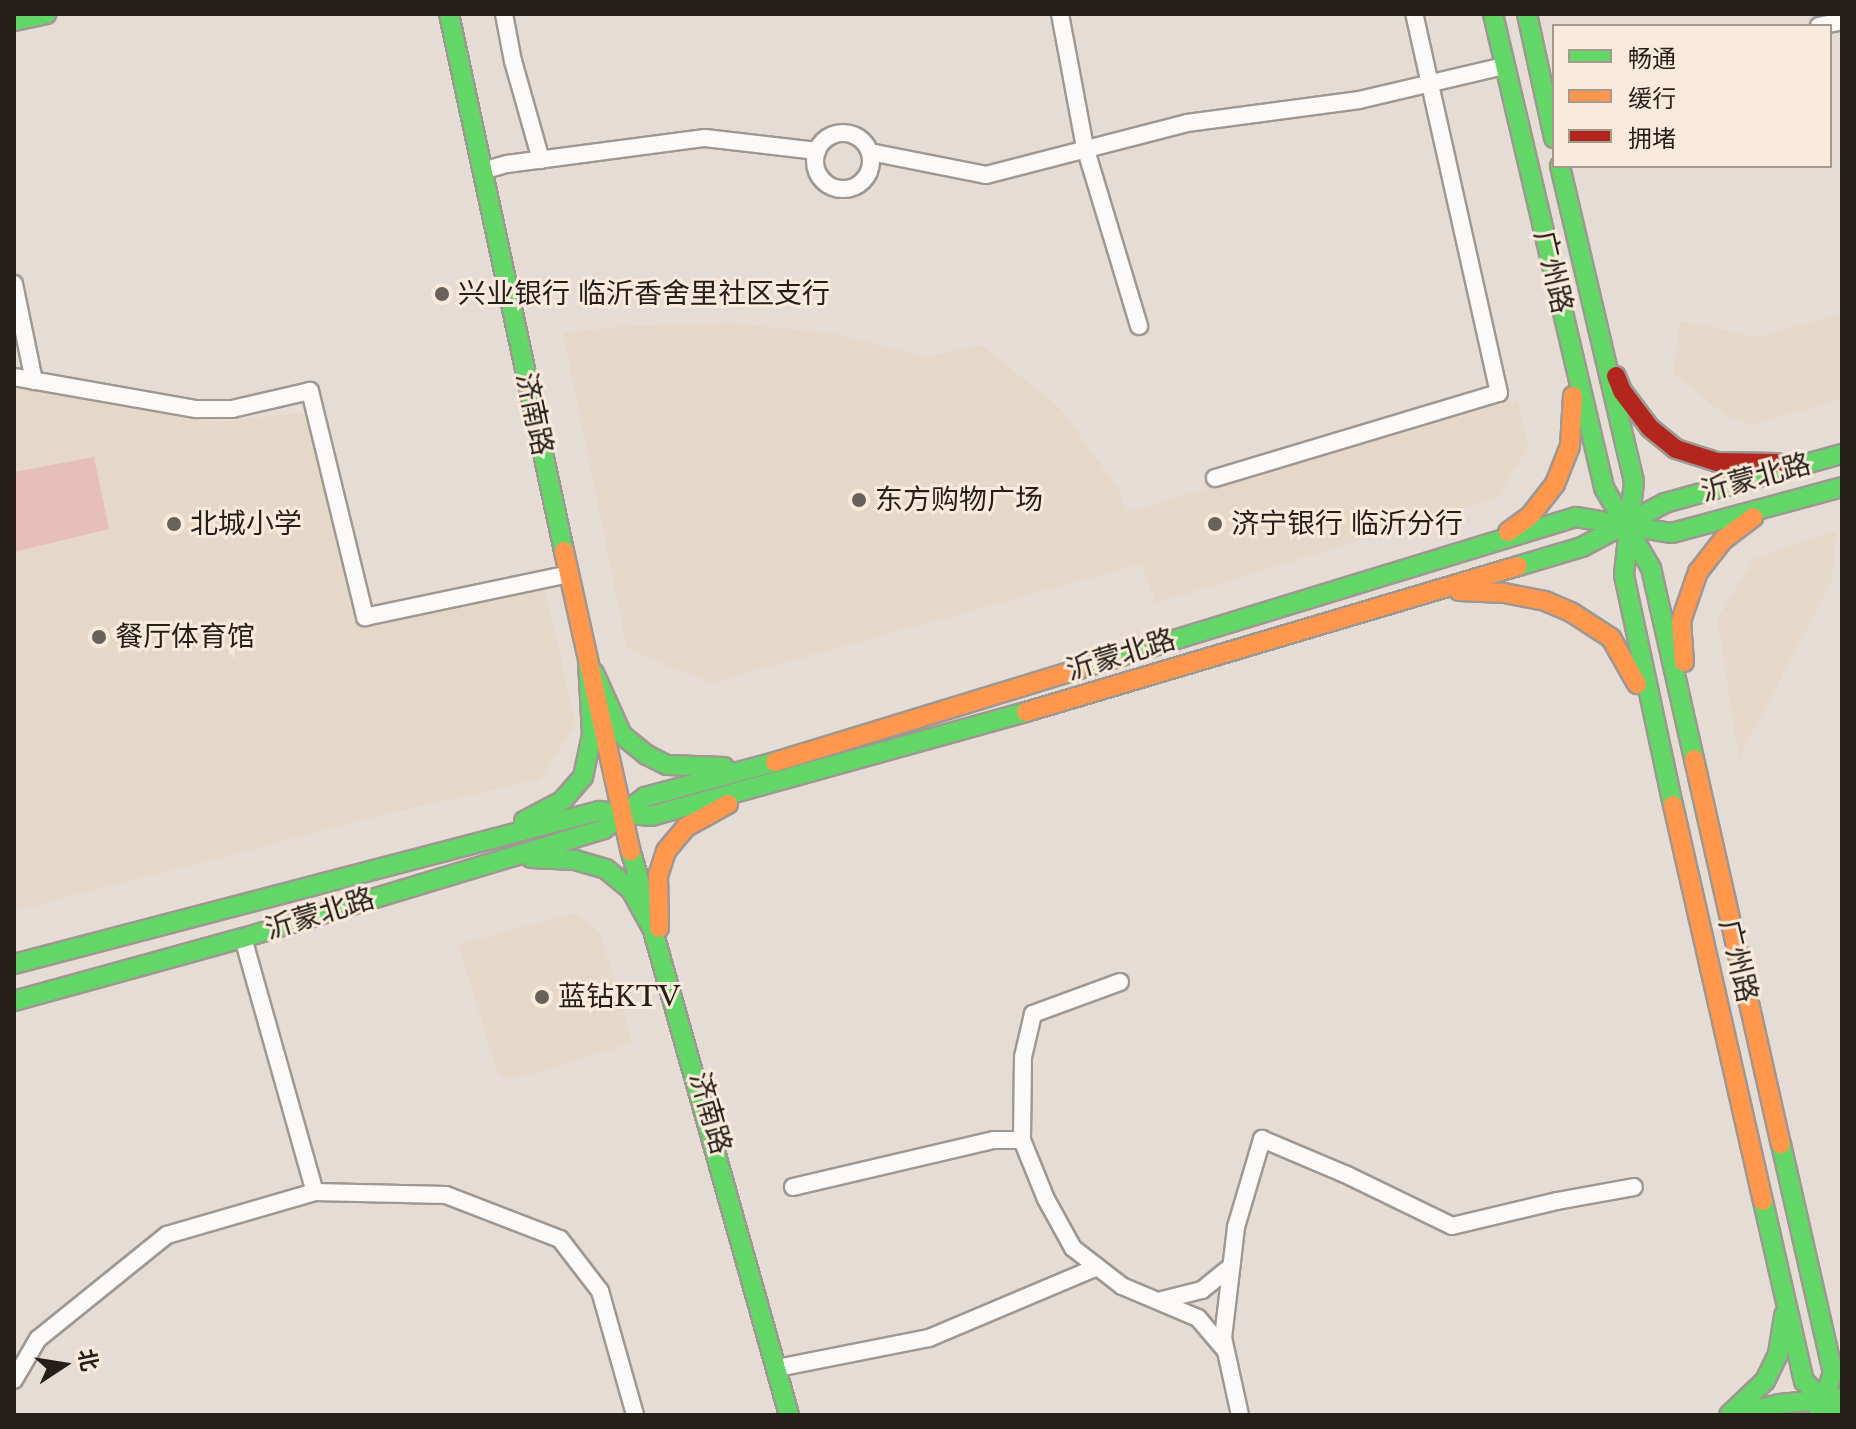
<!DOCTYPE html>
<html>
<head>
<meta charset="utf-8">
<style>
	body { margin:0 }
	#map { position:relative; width:1856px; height:1429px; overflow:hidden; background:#e5ddd5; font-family:"Libre Baskerville","Noto Sans SC",serif }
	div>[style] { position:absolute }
	.built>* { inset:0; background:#e6d8c8 }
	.green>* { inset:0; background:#e7bfb9 }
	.roads { filter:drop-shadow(2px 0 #9f9892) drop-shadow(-2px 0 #9f9892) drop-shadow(0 2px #9f9892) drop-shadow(0 -2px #9f9892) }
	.street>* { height:16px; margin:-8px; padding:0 8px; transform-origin:8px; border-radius:8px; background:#fbfaf9 }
	.street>.ring { margin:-8px; padding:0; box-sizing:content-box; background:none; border:16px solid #fbfaf9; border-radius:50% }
	.fast>* { height:18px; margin:-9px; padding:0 9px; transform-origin:9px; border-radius:9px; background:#63d668 }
	.slow>* { height:18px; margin:-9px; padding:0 9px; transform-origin:9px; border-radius:9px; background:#ff974d }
	.jam>* { height:18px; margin:-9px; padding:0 9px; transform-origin:9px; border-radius:9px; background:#b3261e }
	.dots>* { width:22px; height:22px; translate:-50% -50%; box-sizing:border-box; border:4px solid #f9eadb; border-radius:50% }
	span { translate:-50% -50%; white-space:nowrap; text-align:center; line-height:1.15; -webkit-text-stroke:6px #f9eadb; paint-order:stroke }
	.street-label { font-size:28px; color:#241f19 }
	.poi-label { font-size:28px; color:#241f19 }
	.left { translate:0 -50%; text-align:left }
	.frame { position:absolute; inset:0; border:16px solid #241f19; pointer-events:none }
	.legend { position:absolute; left:1552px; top:24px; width:280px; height:144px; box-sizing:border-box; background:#f9eadb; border:2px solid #a4998d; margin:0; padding:10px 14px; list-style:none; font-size:24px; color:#241f19 }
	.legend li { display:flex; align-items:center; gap:16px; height:40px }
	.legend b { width:40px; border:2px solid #a4998d }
	.north { position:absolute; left:24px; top:1325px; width:80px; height:80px; -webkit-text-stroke:6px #f9eadb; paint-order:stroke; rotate:78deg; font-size:22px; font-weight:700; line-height:32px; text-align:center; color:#241f19 }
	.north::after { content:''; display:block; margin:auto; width:28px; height:36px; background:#241f19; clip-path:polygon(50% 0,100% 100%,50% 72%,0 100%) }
</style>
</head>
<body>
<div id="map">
	<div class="built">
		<div style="clip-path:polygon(1842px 313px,1842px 398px,1753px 425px,1725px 415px,1673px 373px,1680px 321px,1758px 337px)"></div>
		<div style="clip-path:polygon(728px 323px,829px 333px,926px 357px,982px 345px,1060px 408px,1118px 488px,1126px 512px,1518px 400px,1528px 447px,1498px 498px,1156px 603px,1141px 564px,710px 683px,627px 648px,563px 333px,617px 327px)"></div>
		<div style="clip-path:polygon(14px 383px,219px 422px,307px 412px,361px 625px,544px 588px,576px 723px,541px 779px,399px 811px,14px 911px)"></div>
		<div style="clip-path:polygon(1837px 530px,1831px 583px,1739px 758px,1717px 619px,1754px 559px)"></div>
		<div style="clip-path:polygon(575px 913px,600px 932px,633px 1043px,511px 1080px,498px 1074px,458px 944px)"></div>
	</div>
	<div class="green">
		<div style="clip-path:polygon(94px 457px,109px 529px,14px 552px,14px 472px)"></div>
	</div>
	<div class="roads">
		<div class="street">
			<div style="left:504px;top:14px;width:48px;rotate:79.2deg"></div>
			<div style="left:513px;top:61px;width:103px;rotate:74.2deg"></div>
			<div style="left:1060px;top:14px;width:135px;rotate:79.4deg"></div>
			<div style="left:1085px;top:147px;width:187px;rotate:73.2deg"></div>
			<div style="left:1819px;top:26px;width:24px;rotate:-12deg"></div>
			<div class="ring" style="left:815px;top:133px;width:40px;height:40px"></div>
			<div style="left:870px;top:152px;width:118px;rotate:11.2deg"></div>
			<div style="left:986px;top:175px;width:208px;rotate:-14.5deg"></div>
			<div style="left:1187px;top:123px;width:174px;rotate:-7.6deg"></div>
			<div style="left:1359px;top:100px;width:149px;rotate:-13.2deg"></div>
			<div style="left:482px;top:171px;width:26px;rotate:-16deg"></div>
			<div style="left:507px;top:164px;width:200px;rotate:-7.5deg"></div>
			<div style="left:705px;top:138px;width:113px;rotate:6.6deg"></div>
			<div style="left:14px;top:284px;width:99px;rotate:78.3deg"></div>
			<div style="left:14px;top:377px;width:185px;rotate:10deg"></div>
			<div style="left:196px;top:409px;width:36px"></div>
			<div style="left:232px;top:409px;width:80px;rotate:-13deg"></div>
			<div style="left:310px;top:391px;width:233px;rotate:76.3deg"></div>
			<div style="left:365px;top:617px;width:208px;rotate:-11.9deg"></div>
			<div style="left:1215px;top:478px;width:296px;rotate:-16.7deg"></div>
			<div style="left:1499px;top:393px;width:388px;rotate:-102.6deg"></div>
			<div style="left:243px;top:938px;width:264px;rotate:74.2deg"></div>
			<div style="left:1120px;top:982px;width:93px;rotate:159.8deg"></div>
			<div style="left:1033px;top:1014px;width:44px;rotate:103.1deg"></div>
			<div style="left:1023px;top:1057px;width:83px;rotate:90.7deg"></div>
			<div style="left:1022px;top:1140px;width:64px;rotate:67.9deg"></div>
			<div style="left:1046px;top:1199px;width:56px;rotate:61.1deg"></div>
			<div style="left:1073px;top:1248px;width:62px;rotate:37.8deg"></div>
			<div style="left:1122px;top:1286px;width:82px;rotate:22.8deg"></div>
			<div style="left:1198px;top:1318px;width:42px;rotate:49.8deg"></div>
			<div style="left:793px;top:1187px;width:206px;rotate:-13.2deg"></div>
			<div style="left:994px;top:1140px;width:28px"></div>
			<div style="left:1162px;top:1300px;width:41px;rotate:-14deg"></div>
			<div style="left:1202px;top:1290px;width:38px;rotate:-39deg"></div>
			<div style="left:782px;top:1367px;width:150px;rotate:-11.2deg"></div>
			<div style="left:929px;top:1338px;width:182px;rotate:-22.9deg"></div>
			<div style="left:14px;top:1380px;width:48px;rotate:-59.7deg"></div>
			<div style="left:38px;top:1339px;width:166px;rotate:-38.9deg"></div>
			<div style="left:167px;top:1235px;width:154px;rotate:-16.2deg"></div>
			<div style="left:315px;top:1192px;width:131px;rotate:1.3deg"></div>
			<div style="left:446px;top:1195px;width:122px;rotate:21.1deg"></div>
			<div style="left:560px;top:1239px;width:66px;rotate:52.4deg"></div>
			<div style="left:600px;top:1291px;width:129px;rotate:74.2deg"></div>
			<div style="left:1240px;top:1415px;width:79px;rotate:-102.4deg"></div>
			<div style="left:1223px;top:1338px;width:112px;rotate:-83.3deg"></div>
			<div style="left:1236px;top:1227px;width:92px;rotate:-73.5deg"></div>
			<div style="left:1262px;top:1139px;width:90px;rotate:22.9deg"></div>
			<div style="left:1345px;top:1174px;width:119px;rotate:25.9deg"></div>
			<div style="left:1452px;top:1226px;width:108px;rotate:-13.4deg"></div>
			<div style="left:1557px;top:1201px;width:78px;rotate:-10.3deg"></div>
		</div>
		<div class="fast">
			<div style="left:449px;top:14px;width:549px;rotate:77.91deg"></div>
			<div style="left:1493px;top:14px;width:487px;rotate:76.8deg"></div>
			<div style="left:1604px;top:488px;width:93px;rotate:59.6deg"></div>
			<div style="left:1651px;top:568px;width:196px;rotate:77.3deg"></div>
			<div style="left:1527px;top:14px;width:127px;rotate:77.7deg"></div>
			<div style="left:14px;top:21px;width:33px;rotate:-12deg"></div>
			<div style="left:1560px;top:166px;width:324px;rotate:76.8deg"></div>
			<div style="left:1634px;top:481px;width:95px;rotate:96.1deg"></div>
			<div style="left:1624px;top:575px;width:235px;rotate:78deg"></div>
			<div style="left:1518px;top:566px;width:67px;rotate:-16.5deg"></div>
			<div style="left:1582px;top:547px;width:94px;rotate:-27.9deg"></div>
			<div style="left:1665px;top:503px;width:184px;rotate:-15.5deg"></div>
			<div style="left:1079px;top:669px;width:520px;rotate:-17.01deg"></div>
			<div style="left:1576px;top:517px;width:97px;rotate:9.5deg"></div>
			<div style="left:1672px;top:533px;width:176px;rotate:-15.1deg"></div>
			<div style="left:594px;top:673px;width:68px;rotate:65.7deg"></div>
			<div style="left:622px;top:735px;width:32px;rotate:39deg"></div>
			<div style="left:647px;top:755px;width:22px;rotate:27deg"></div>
			<div style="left:667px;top:765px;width:57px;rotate:2deg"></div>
			<div style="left:524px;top:821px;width:43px;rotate:-27.8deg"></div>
			<div style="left:562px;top:801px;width:32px;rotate:-49deg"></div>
			<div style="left:583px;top:777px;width:43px;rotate:-77.9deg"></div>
			<div style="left:592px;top:735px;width:75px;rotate:-93.1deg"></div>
			<div style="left:631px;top:852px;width:585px;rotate:74.32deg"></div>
			<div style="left:531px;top:858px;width:44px;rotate:2.6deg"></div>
			<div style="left:575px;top:860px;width:32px;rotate:16deg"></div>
			<div style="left:606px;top:869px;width:33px;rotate:40deg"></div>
			<div style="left:631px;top:890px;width:43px;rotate:61.1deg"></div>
			<div style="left:14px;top:964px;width:605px;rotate:-14.66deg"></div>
			<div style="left:599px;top:811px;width:52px;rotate:5.5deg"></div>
			<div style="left:651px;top:816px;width:389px;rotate:-15.5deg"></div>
			<div style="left:14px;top:1001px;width:238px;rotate:-15.4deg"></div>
			<div style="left:243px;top:938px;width:377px;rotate:-16.8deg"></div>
			<div style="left:604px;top:829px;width:52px;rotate:-38deg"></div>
			<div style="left:645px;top:797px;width:135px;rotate:-15.1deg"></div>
			<div style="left:1781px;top:1144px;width:235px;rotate:77.2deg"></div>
			<div style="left:1833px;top:1373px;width:45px;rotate:109.7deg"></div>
			<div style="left:1763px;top:1201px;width:185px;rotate:77.2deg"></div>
			<div style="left:1804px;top:1381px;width:48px;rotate:45deg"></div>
			<div style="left:1729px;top:1415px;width:50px;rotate:-43.4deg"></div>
			<div style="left:1765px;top:1381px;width:30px;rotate:-64deg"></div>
			<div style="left:1778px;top:1354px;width:39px;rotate:-81deg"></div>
			<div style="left:1736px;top:1415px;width:44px;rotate:-14.3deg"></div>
			<div style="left:1779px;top:1404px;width:63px;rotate:-5.4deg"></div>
		</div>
		<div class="slow">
			<div style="left:1508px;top:532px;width:27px;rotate:-36deg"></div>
			<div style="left:1530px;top:516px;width:41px;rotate:-52deg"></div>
			<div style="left:1555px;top:484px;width:41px;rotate:-68.5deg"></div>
			<div style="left:1570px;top:446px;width:50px;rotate:-86.6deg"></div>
			<div style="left:564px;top:551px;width:308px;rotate:77.5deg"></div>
			<div style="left:1459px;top:591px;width:45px;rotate:2.5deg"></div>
			<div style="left:1504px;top:593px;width:42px;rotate:11deg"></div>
			<div style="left:1545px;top:601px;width:28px;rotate:23deg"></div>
			<div style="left:1571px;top:612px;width:48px;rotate:33deg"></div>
			<div style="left:1611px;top:638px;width:53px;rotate:60.5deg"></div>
			<div style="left:1684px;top:662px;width:41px;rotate:-94.2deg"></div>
			<div style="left:1681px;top:621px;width:52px;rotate:-70.9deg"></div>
			<div style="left:1698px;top:572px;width:41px;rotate:-52deg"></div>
			<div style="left:1723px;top:540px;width:38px;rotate:-37deg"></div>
			<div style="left:1026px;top:712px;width:513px;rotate:-16.53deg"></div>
			<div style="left:1694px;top:759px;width:395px;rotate:77.3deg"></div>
			<div style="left:775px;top:762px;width:318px;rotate:-17deg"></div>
			<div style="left:1673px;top:805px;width:406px;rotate:77.2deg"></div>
			<div style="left:659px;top:928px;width:52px;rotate:-91.1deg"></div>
			<div style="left:658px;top:876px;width:26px;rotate:-72deg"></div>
			<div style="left:666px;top:851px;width:31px;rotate:-50deg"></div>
			<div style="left:686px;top:827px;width:48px;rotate:-28.7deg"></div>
		</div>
		<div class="jam">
			<div style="left:1616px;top:376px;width:16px;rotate:68deg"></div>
			<div style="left:1622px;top:391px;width:46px;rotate:52.9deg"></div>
			<div style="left:1650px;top:428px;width:33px;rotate:39deg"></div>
			<div style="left:1676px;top:449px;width:43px;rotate:17.6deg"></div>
			<div style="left:1717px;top:462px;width:60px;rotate:1deg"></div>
		</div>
	</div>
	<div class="dots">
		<div style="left:442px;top:294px;background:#68625b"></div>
		<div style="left:859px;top:500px;background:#68625b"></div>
		<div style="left:174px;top:524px;background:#68625b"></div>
		<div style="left:1215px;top:524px;background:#68625b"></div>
		<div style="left:99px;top:637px;background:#68625b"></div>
		<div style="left:542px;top:997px;background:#68625b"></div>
	</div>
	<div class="street-label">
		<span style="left:1553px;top:272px;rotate:77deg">广州路</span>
		<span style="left:534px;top:414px;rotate:78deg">济南路</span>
		<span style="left:1756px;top:478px;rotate:-15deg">沂蒙北路</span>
		<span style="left:1121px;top:655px;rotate:-17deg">沂蒙北路</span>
		<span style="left:320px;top:914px;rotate:-17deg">沂蒙北路</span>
		<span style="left:1738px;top:961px;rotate:77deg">广州路</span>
		<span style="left:710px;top:1113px;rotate:74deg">济南路</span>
	</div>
	<div class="poi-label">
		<span class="left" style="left:458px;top:294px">兴业银行 临沂香舍里社区支行</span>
		<span class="left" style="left:875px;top:500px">东方购物广场</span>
		<span class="left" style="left:190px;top:524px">北城小学</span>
		<span class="left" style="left:1231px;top:524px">济宁银行 临沂分行</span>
		<span class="left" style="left:115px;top:637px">餐厅体育馆</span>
		<span class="left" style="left:558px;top:997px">蓝钻KTV</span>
	</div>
	<div class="frame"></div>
	<ul class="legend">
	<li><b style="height:10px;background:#63d668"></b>畅通</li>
	<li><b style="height:10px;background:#ff974d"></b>缓行</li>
	<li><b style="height:10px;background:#b3261e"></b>拥堵</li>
	</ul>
	<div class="north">北</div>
</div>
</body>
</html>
